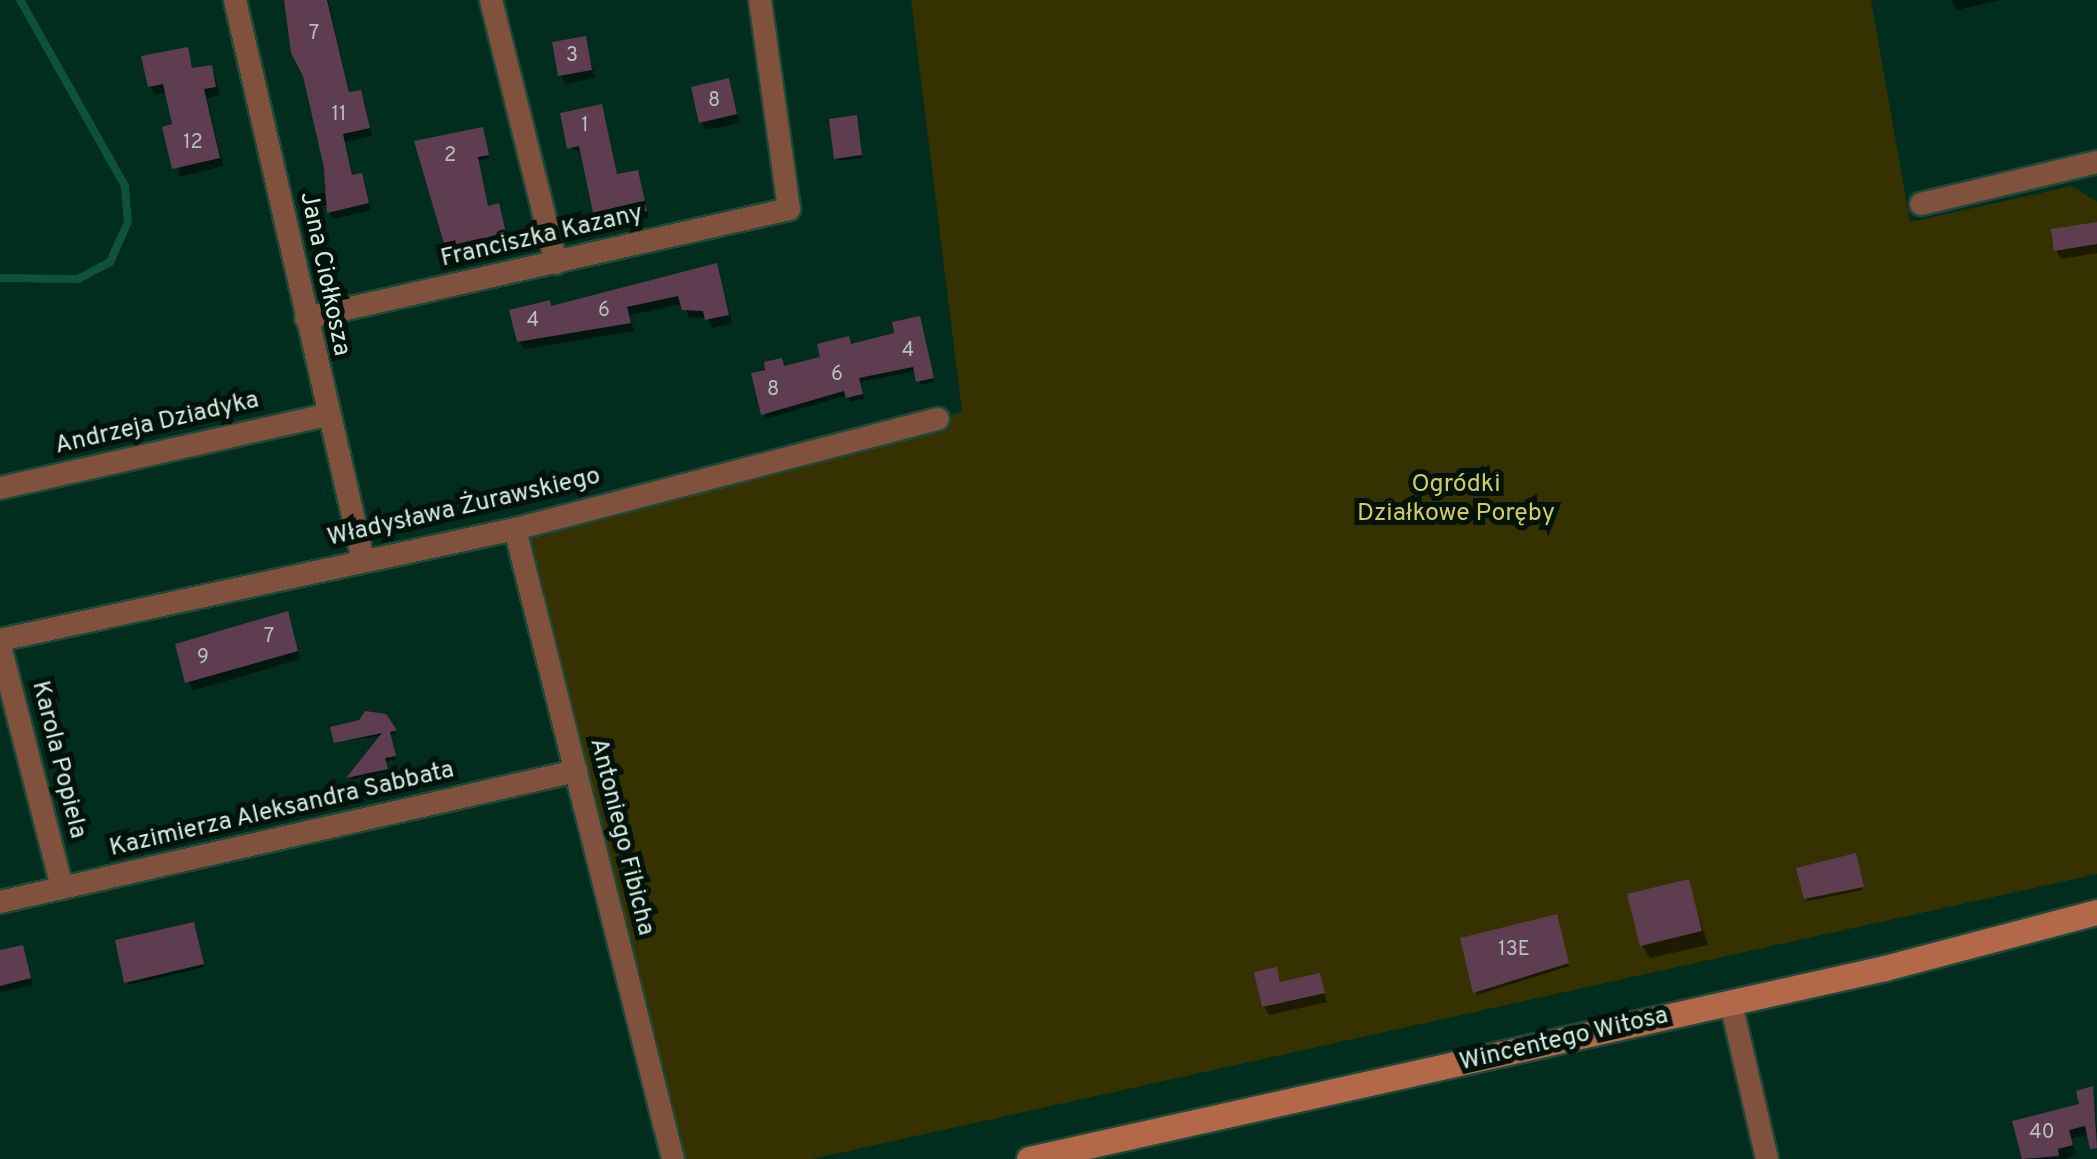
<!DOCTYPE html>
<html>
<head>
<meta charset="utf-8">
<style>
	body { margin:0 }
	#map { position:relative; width:2097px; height:1159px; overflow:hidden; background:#012d1e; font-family:Overpass,sans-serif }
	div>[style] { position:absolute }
	.green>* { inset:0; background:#363100 }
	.shadow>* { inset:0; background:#0007 }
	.stream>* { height:8px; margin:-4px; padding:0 4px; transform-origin:4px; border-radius:4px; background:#0f523a }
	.building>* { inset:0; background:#5f3d51 }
	.roads { filter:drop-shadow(2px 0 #1f4839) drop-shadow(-2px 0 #1f4839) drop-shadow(0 2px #1f4839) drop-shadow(0 -2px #1f4839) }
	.street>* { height:22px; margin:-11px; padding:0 11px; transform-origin:11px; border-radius:11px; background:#80513d }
	.secondary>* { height:25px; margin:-12.5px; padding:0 12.5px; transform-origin:12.5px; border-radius:12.5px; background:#b36949 }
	span { translate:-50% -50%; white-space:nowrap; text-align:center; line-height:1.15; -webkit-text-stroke:10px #03120b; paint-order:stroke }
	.number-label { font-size:20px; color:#b8c0bc }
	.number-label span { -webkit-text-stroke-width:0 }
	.street-label { font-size:25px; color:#d5ebe0 }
	.park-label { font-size:25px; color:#d4ca63 }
</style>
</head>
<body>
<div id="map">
	<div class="green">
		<div style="clip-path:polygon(911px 0,1871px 0,1910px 222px,2072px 186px,2097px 202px,2097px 874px,812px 1159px,673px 1159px,515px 529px,962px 412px)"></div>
	</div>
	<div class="shadow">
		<div style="clip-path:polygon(286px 0,328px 0,350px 94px,360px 92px,364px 100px,372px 136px,345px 142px,353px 177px,365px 183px,371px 210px,334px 219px,329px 212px,326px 168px)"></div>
		<div style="clip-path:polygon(1951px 0,2000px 0,1957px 10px)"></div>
		<div style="clip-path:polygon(584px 39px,595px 78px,566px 84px,561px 75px)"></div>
		<div style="clip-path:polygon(186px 50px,194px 71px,210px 68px,215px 76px,219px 95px,207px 98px,223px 166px,179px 177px,167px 92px,155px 95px,150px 86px)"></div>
		<div style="clip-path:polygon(728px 81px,740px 123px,706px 130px,701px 122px)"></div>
		<div style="clip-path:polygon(601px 107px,618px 177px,637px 173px,649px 218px,601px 228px,583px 152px,570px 148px)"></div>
		<div style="clip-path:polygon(858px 121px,862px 158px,838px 161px,836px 158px)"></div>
		<div style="clip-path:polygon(484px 133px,489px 158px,479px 161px,488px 208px,500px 209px,506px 237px,449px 250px)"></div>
		<div style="clip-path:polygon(2097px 226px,2097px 253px,2061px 259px,2056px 250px)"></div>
		<div style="clip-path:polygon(716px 265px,732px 323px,712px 328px,707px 318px,689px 317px,683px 304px,630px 315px,634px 331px,524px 349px,519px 341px,552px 308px)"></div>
		<div style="clip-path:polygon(921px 323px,934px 382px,921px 385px,916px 371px,860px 382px,864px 399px,851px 402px,847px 395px,766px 419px,754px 374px,781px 361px,784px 368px,823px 359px,848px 339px,852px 347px)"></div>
		<div style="clip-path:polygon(287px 614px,300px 659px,192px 691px,178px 646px)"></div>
		<div style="clip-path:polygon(385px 716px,396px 734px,390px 735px,396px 760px,385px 762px,388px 772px,350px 780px,383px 736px,336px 742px)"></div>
		<div style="clip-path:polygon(1856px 859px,1863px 890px,1808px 901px,1806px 898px)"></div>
		<div style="clip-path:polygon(1688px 882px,1708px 945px,1650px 958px,1642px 945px)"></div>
		<div style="clip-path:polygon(1557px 920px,1569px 966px,1477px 995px,1463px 940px)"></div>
		<div style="clip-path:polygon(195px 928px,204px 967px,129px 985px,127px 982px)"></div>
		<div style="clip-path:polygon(22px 947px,33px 985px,0 992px,0 953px)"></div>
		<div style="clip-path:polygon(1276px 970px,1282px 985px,1319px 976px,1327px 1002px,1269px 1015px,1264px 1006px)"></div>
		<div style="clip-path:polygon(2092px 1089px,2097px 1132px,2072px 1139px,2076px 1154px,2066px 1159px,2025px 1159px,2015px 1123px,2082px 1106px)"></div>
	</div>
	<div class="stream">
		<div style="left:0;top:278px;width:78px;rotate:0.7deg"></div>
		<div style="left:78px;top:279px;width:36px;rotate:-28deg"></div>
		<div style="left:110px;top:262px;width:44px;rotate:-65.8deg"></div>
		<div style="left:128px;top:222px;width:36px;rotate:-95deg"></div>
		<div style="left:125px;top:186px;width:214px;rotate:-119.4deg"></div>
	</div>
	<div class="building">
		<div style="clip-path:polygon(284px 0,327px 0,349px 92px,361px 90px,370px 128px,343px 134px,352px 175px,362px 173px,369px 203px,327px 213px,324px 168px,303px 76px,291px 53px)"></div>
		<div style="clip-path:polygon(586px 36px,592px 70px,558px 76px,552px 42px)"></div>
		<div style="clip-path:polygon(188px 47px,192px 68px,212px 65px,216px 87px,204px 89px,220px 158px,172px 169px,162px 127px,172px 124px,163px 84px,148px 87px,141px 56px)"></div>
		<div style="clip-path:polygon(729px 78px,737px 114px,699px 123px,691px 87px)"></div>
		<div style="clip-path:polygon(602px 104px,617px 174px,638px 170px,647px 211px,595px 222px,579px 146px,567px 149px,560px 113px)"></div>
		<div style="clip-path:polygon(857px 115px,862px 155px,834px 159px,829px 119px)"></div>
		<div style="clip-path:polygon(483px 127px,489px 155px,478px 157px,488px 206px,499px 203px,506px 233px,445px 247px,414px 141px)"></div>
		<div style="clip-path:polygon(2097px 222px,2097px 244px,2054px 251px,2051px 229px)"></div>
		<div style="clip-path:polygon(717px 263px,729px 315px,705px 320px,703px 311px,682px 310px,678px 296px,627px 307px,631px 323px,517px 342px,509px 310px,550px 300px,551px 306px)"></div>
		<div style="clip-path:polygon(920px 316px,934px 378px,916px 382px,913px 367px,859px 378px,863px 394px,846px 398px,844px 391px,761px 415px,751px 373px,765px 370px,764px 362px,782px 358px,784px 366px,820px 357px,817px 344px,849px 336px,851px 344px,894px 333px,892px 322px)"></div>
		<div style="clip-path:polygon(288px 611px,298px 651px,185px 683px,175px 644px)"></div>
		<div style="clip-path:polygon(365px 711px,386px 714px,397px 730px,390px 732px,396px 756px,385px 758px,388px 769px,346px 778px,382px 733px,334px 743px,330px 727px,359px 720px)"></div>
		<div style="clip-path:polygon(1856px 853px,1864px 887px,1804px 899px,1796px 868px)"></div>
		<div style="clip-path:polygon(1689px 879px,1702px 931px,1640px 946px,1627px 894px)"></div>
		<div style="clip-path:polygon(1557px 914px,1569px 963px,1473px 993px,1460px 938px)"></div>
		<div style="clip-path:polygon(194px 922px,204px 964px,124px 983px,115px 940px)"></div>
		<div style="clip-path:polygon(23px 945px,31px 978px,0 986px,0 950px)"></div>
		<div style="clip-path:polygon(1277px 967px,1280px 982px,1320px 973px,1325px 993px,1262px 1007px,1254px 972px)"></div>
		<div style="clip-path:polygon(2093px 1086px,2097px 1148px,2090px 1149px,2085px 1126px,2069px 1130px,2073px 1145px,2058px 1149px,2059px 1156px,2022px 1159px,2012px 1121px,2079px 1104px,2076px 1091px)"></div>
	</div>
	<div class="roads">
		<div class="street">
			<div style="left:235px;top:0;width:574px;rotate:77.12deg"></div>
			<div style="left:491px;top:0;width:271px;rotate:76.1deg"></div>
			<div style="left:1921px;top:204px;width:181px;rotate:-13.4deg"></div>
			<div style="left:306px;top:318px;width:495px;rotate:-12.7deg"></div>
			<div style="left:789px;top:209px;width:211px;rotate:-97.9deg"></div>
			<div style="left:0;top:488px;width:335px;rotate:-12.6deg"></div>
			<div style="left:515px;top:529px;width:650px;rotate:75.92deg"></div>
			<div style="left:0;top:640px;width:527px;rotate:-12.16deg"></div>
			<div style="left:515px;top:529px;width:437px;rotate:-14.6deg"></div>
			<div style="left:0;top:646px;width:250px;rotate:75.6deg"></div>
			<div style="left:0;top:902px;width:591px;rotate:-12.81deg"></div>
			<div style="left:1731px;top:1003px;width:160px;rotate:77deg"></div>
		</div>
		<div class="secondary">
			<div style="left:1029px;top:1159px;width:877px;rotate:-12.58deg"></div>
			<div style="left:1885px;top:968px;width:219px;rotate:-14.8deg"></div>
		</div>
	</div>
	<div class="number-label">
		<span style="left:314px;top:34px">7</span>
		<span style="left:572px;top:56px">3</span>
		<span style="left:714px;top:101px">8</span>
		<span style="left:339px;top:115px">11</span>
		<span style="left:585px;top:126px">1</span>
		<span style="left:193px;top:143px">12</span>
		<span style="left:450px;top:156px">2</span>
		<span style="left:604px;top:311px">6</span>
		<span style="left:533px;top:321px">4</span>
		<span style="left:908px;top:351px">4</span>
		<span style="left:837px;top:375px">6</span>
		<span style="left:773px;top:390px">8</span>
		<span style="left:269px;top:637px">7</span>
		<span style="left:203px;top:658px">9</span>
		<span style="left:1514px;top:950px">13E</span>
		<span style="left:2042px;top:1133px">40</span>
	</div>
	<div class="street-label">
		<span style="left:542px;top:237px;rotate:-13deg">Franciszka Kazany</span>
		<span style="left:324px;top:274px;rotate:78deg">Jana Ciołkosza</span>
		<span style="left:157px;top:424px;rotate:-13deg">Andrzeja Dziadyka</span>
		<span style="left:464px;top:508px;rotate:-13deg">Władysława Żurawskiego</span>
		<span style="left:58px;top:760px;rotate:76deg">Karola Popiela</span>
		<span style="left:282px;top:810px;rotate:-13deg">Kazimierza Aleksandra Sabbata</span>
		<span style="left:621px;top:837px;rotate:76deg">Antoniego Fibicha</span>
		<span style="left:1564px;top:1040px;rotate:-13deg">Wincentego Witosa</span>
	</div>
	<div class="park-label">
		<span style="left:1456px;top:500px">Ogródki<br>Działkowe Poręby</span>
	</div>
</div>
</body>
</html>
